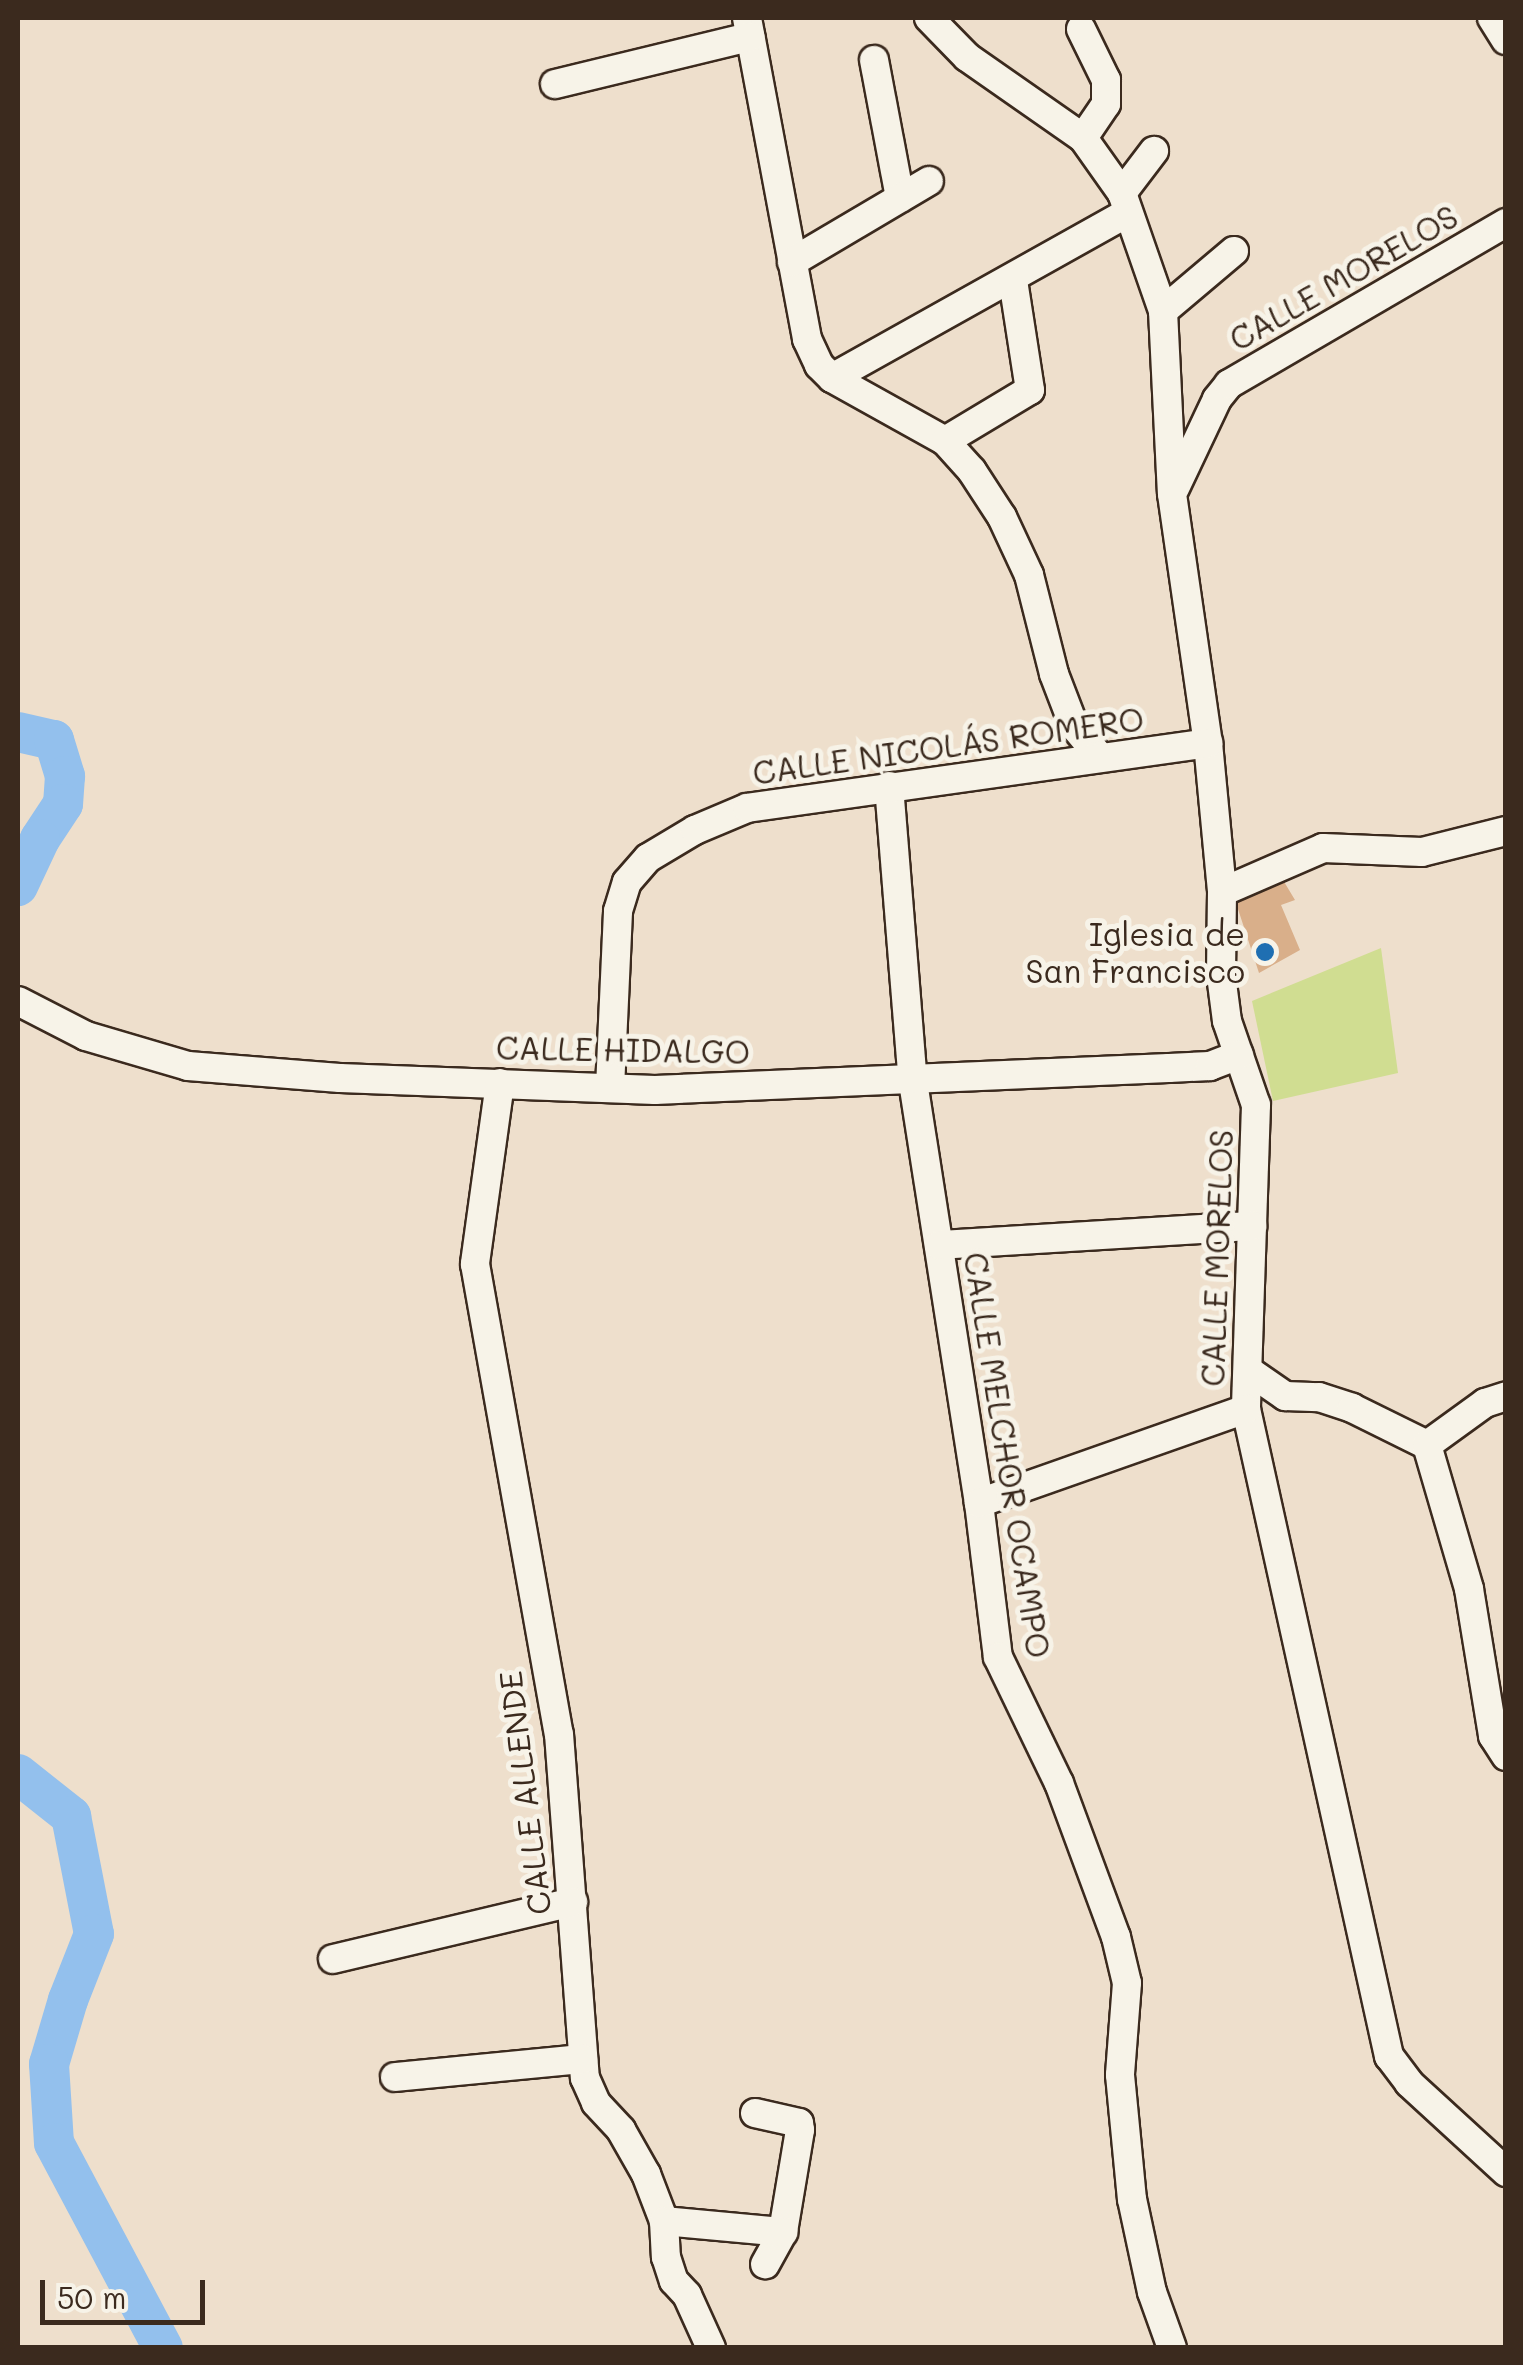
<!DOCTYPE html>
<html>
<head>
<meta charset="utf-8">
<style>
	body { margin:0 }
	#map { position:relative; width:1523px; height:2365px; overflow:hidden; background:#eedfcc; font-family:Mali,sans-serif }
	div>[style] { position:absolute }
	.green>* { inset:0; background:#d0dd91 }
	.river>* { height:40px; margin:-20px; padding:0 20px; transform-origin:20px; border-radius:20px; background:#93c0ed }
	.building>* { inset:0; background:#d9af8a }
	.roads { filter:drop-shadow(2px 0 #3b2a1e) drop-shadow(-2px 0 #3b2a1e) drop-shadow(0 2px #3b2a1e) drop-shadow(0 -2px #3b2a1e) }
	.minor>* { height:28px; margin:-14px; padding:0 14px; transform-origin:14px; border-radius:14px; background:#f7f3e8 }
	.dots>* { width:28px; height:28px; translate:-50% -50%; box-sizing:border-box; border:5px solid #f7f3e8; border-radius:50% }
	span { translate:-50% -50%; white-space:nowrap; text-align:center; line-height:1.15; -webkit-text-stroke:10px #f7f3e8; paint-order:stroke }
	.street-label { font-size:32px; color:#3b2a1e }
	.poi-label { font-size:32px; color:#3b2a1e }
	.right { translate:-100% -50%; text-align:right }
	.frame { position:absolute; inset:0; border:20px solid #3b2a1e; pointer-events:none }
	.scale { position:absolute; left:40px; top:2280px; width:165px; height:45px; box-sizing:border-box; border:5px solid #3b2a1e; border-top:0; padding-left:12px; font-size:30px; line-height:35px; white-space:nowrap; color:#3b2a1e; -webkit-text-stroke:8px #f7f3e8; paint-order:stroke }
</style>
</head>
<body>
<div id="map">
	<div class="green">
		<div style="clip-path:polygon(1381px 948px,1398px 1073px,1273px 1101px,1252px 1001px)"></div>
	</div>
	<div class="river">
		<div style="left:18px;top:732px;width:37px;rotate:13deg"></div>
		<div style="left:54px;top:740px;width:38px;rotate:73deg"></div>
		<div style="left:65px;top:776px;width:28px;rotate:94deg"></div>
		<div style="left:63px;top:804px;width:42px;rotate:123.3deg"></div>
		<div style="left:40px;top:839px;width:52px;rotate:115.1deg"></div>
		<div style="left:18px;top:1774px;width:68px;rotate:38.4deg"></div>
		<div style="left:71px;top:1816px;width:120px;rotate:79deg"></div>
		<div style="left:94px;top:1934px;width:71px;rotate:111.5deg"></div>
		<div style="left:68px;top:2000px;width:67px;rotate:106.5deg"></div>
		<div style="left:49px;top:2064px;width:79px;rotate:86.4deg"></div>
		<div style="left:54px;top:2143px;width:232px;rotate:62deg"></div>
	</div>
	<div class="building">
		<div style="clip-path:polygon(1280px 875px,1295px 900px,1281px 905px,1300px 950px,1259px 973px,1235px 900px)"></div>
	</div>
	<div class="roads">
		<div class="minor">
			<div style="left:747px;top:18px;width:327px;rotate:79.4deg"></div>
			<div style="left:807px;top:339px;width:29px;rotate:65deg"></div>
			<div style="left:819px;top:365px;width:18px;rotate:45deg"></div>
			<div style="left:832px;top:378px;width:129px;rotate:29.1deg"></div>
			<div style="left:945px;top:441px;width:40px;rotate:48deg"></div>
			<div style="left:972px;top:471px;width:55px;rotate:56.9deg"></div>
			<div style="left:1002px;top:517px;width:64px;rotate:65deg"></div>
			<div style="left:1029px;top:575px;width:102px;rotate:75.8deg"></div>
			<div style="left:1054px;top:674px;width:56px;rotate:69deg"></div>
			<div style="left:1074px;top:726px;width:40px;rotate:50deg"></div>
			<div style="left:929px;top:18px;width:54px;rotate:45.7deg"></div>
			<div style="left:967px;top:57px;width:141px;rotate:34.9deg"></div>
			<div style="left:1083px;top:138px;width:67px;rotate:54.7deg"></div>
			<div style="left:1122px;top:193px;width:125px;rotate:70.8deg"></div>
			<div style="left:1163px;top:311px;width:183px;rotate:87.2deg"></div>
			<div style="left:1172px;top:494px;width:252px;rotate:81.8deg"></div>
			<div style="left:1208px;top:743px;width:150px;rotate:84.6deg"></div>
			<div style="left:1222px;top:892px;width:83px;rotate:90.7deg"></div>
			<div style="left:1221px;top:975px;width:46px;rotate:82.6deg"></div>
			<div style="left:1227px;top:1021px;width:89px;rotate:71deg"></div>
			<div style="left:1256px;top:1105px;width:304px;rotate:91.9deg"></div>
			<div style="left:1246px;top:1409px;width:663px;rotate:77.54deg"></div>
			<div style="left:1389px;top:2056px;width:34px;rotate:53deg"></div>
			<div style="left:1409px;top:2083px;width:132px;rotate:42.5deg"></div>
			<div style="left:1492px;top:18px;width:26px;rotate:58deg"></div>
			<div style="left:1081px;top:29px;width:57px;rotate:63.9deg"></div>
			<div style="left:1106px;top:80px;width:24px;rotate:90deg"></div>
			<div style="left:1106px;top:104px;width:41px;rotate:124.1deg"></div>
			<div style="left:874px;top:60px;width:140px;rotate:79.3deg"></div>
			<div style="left:555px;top:84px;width:201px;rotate:-13.6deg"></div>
			<div style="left:1122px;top:193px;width:53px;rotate:-52.7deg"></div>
			<div style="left:792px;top:262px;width:159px;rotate:-30.6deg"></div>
			<div style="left:1163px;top:311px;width:93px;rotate:-40.2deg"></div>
			<div style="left:832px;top:378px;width:337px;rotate:-29.2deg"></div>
			<div style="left:945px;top:441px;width:99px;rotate:-31deg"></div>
			<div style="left:1030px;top:390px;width:111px;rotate:-98.8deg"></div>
			<div style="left:1175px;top:488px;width:98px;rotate:-64.7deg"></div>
			<div style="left:1217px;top:399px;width:19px;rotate:-51deg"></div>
			<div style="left:1229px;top:384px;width:320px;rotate:-30.2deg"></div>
			<div style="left:889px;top:786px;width:297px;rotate:85.4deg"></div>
			<div style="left:913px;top:1082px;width:426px;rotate:81.1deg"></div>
			<div style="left:979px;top:1503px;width:155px;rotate:83deg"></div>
			<div style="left:998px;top:1657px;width:140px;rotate:64.2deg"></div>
			<div style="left:1059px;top:1783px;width:164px;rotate:69.7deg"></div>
			<div style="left:1116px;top:1937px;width:47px;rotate:76.6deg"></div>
			<div style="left:1127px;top:1983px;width:92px;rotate:94.4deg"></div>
			<div style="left:1120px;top:2075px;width:125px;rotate:84.5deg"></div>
			<div style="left:1132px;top:2199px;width:95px;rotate:77.9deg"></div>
			<div style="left:1152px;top:2292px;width:59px;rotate:70.3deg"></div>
			<div style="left:1222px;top:892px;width:110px;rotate:-23.5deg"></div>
			<div style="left:1323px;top:848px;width:99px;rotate:2.3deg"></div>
			<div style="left:1422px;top:852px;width:87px;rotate:-14deg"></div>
			<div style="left:18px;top:1001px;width:76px;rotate:27.2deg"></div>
			<div style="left:86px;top:1036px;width:106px;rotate:16.4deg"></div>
			<div style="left:188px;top:1066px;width:152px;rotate:4.5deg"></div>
			<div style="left:340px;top:1078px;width:315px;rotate:2.2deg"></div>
			<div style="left:655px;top:1090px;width:514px;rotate:-2.45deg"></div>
			<div style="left:1169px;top:1068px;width:41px;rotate:-2.8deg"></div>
			<div style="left:1210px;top:1066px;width:31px;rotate:-21deg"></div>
			<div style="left:500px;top:1083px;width:183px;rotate:97.9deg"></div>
			<div style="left:475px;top:1264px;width:477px;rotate:79.9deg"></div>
			<div style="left:559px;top:1734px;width:345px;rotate:85.7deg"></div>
			<div style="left:585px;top:2078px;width:27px;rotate:66deg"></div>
			<div style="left:596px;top:2103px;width:37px;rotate:47deg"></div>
			<div style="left:621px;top:2130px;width:51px;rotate:60.4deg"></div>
			<div style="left:646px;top:2174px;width:50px;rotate:69deg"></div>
			<div style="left:664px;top:2221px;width:36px;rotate:87deg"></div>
			<div style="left:666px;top:2257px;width:25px;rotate:72deg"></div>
			<div style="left:674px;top:2281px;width:19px;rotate:47deg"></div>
			<div style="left:687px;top:2295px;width:58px;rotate:65.6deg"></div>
			<div style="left:610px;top:1088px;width:177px;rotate:-87.4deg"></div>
			<div style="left:618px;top:911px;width:30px;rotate:-73deg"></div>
			<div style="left:627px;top:882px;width:32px;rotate:-49deg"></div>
			<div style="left:648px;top:858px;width:55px;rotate:-30.8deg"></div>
			<div style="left:695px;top:830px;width:56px;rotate:-22.9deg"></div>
			<div style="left:747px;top:808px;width:466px;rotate:-8deg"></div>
			<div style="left:939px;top:1245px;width:314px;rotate:-3.5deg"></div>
			<div style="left:1249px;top:1371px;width:44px;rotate:34.8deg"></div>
			<div style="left:1285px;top:1396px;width:34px;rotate:2deg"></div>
			<div style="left:1319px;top:1397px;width:35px;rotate:18deg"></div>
			<div style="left:1352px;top:1408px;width:84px;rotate:26.3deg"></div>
			<div style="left:1427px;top:1445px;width:150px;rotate:73.7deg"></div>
			<div style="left:1469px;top:1589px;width:149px;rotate:80.7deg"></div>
			<div style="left:1493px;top:1736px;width:24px;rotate:57deg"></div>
			<div style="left:1427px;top:1445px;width:72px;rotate:-35.9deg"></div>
			<div style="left:1485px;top:1403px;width:22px;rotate:-18deg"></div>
			<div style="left:979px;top:1503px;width:283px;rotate:-19.4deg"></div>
			<div style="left:333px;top:1959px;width:247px;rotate:-13.4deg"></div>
			<div style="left:395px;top:2077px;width:189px;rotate:-5.5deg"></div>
			<div style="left:755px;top:2113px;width:45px;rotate:12.8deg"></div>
			<div style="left:799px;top:2123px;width:7px;rotate:82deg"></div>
			<div style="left:800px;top:2130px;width:103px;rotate:99.5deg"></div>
			<div style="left:783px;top:2232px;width:37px;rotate:119deg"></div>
			<div style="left:664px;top:2221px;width:120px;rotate:5.3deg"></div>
		</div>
	</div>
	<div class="dots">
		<div style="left:1265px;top:952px;background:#1f6fb2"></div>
	</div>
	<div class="street-label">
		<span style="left:1343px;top:277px;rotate:-30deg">CALLE MORELOS</span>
		<span style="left:948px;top:745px;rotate:-8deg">CALLE NICOLÁS ROMERO</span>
		<span style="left:623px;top:1049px;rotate:1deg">CALLE HIDALGO</span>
		<span style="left:1216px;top:1258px;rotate:-88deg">CALLE MORELOS</span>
		<span style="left:1008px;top:1455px;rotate:81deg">CALLE MELCHOR OCAMPO</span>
		<span style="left:524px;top:1793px;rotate:-97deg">CALLE ALLENDE</span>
	</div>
	<div class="poi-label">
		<span class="right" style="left:1245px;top:952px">Iglesia de<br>San Francisco</span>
	</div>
	<div class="frame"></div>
	<div class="scale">50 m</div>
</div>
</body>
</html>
